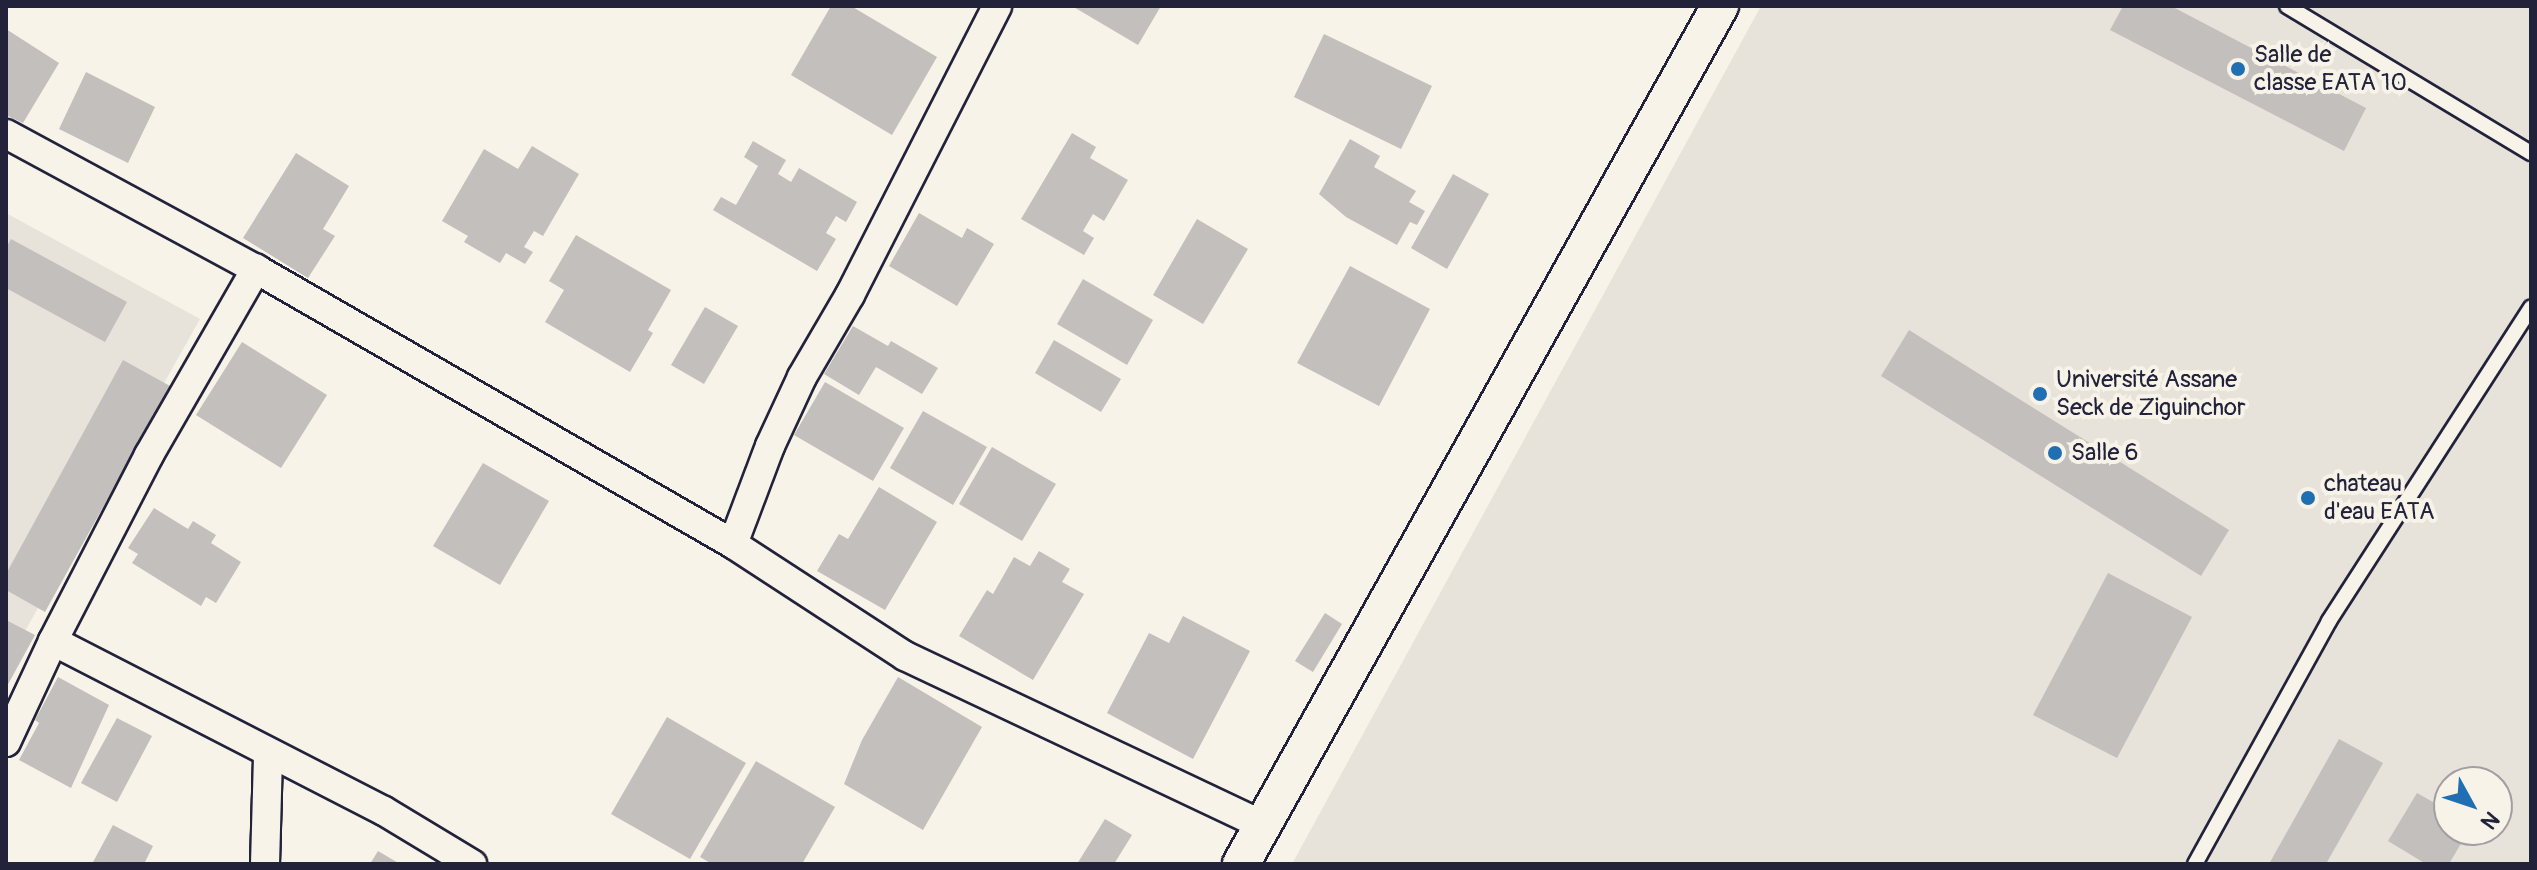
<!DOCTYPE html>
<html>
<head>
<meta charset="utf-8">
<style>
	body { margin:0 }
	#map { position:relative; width:2537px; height:870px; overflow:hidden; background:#f7f3e8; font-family:Pangolin,sans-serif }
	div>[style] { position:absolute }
	.built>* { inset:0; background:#e7e3db }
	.building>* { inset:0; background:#c2bfbd }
	.roads { filter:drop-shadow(2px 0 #22223b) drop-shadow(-2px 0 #22223b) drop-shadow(0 2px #22223b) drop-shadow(0 -2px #22223b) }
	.service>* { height:14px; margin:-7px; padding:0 7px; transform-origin:7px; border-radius:7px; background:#f7f3e8 }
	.minor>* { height:28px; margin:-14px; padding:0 14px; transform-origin:14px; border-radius:14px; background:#f7f3e8 }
	.tertiary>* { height:36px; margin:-18px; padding:0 18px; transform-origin:18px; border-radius:18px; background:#f7f3e8 }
	.dots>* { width:22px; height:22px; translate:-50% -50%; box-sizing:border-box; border:4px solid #f7f3e8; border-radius:50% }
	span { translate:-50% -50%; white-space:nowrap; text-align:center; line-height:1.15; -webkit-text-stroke:8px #f7f3e8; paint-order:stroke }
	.poi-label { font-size:24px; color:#22223b }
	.left { translate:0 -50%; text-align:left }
	.frame { position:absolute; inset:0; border:8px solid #22223b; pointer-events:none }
	.north { position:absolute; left:2433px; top:766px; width:80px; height:80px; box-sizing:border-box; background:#f7f3e8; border:2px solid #a29fa3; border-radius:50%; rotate:130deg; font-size:22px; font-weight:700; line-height:32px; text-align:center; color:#22223b }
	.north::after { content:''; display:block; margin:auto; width:28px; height:36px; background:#1f6fb2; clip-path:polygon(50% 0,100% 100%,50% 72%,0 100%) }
</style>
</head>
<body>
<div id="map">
	<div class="built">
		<div style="clip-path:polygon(evenodd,1761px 6px,2531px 6px,2531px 864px,1292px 864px,1761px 6px,2449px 782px,2497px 782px,2497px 830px,2449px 830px,2449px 782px)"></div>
		<div style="clip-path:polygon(6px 213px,200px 319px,6px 665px)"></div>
	</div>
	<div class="building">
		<div style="clip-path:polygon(831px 6px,851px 6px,937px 57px,892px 135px,791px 75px)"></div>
		<div style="clip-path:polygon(1072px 6px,1161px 6px,1138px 45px)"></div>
		<div style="clip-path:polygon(2123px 6px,2171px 6px,2366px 108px,2344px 151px,2110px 30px)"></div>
		<div style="clip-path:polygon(6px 29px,59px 63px,23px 123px,6px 115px)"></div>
		<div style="clip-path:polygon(1324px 34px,1432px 86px,1401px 149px,1294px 97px)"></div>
		<div style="clip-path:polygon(86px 72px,155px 107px,128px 163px,59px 129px)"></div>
		<div style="clip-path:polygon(1072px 133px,1096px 147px,1090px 158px,1128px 180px,1104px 221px,1093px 214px,1083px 231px,1094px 238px,1084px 255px,1021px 219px)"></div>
		<div style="clip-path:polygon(1350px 139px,1380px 156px,1374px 167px,1416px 191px,1409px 202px,1425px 211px,1417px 225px,1410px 222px,1397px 245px,1346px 217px,1319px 194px)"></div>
		<div style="clip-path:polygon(753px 141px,786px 160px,778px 174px,791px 182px,799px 168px,857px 202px,846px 222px,836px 216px,826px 233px,836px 239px,817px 271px,713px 210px,721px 197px,736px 205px,758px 166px,744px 157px)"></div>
		<div style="clip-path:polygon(532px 146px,579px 174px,543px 236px,534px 231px,524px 247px,533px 252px,525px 264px,506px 253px,500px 263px,464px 242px,468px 236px,442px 221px,484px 149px,518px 169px)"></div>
		<div style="clip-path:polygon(296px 153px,349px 186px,323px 229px,335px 236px,308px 278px,243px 238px)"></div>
		<div style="clip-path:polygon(1453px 174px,1489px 194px,1447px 269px,1411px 248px)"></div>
		<div style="clip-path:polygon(919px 213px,962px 238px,967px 228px,994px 244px,957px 306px,889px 266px)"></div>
		<div style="clip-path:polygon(1197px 219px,1248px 249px,1203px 324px,1153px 295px)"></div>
		<div style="clip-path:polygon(576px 235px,671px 290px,648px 330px,653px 333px,630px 372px,545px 322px,564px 290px,549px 281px)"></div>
		<div style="clip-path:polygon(11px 239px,127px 302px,105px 342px,6px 288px,6px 248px)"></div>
		<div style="clip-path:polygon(1350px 266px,1430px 309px,1379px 406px,1297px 363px)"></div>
		<div style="clip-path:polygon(1083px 279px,1153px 320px,1127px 365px,1057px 324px)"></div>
		<div style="clip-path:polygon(705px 307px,738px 326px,704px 384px,671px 365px)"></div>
		<div style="clip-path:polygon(853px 326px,888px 346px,891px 341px,938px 368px,922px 394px,876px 367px,859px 395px,824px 374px)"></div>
		<div style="clip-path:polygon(1909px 330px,2229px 530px,2201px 576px,1881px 376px)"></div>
		<div style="clip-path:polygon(1054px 340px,1121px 379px,1101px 412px,1035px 373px)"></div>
		<div style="clip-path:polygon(242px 342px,327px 395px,281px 468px,196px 415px)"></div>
		<div style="clip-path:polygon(123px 360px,170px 386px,45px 612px,6px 590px,6px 574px)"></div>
		<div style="clip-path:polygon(825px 382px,904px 428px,873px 481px,794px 435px)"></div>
		<div style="clip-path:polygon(923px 411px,987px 447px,953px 505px,890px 468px)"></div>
		<div style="clip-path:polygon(992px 447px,1056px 484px,1022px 541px,959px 504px)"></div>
		<div style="clip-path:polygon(483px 463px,549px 501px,500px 585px,433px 546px)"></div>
		<div style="clip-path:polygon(879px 487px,937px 522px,885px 610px,817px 571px,839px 534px,848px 539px)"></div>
		<div style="clip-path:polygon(154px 508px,188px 529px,193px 521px,216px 535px,211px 543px,241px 562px,216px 603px,206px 597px,201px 606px,132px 563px,138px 554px,128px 548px)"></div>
		<div style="clip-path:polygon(1039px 551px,1070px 569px,1062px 582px,1084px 594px,1033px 680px,959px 636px,987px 590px,993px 594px,1014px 557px,1030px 566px)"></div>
		<div style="clip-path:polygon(2108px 573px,2192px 617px,2117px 758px,2033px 715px)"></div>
		<div style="clip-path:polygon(1325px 613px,1342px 624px,1313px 672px,1295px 661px)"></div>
		<div style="clip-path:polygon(1183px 616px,1250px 651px,1193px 759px,1107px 713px,1149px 633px,1169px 643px)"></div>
		<div style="clip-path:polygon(6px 620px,35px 635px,6px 688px)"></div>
		<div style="clip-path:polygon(58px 677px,109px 705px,71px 788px,19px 760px,39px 723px,35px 720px)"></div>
		<div style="clip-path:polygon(898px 677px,982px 727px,923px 830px,844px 784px,862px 740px)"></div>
		<div style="clip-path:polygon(667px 717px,746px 763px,690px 859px,611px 814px)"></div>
		<div style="clip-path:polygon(117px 718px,152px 736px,117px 802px,81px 783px)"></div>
		<div style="clip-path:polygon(2339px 739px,2383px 763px,2326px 864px,2269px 864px)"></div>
		<div style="clip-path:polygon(756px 761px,835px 807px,802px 864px,712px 864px,700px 857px)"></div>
		<div style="clip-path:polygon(2417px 793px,2449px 811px,2449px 830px,2469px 830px,2449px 864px,2426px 864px,2388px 841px)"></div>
		<div style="clip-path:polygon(1105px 819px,1132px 835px,1114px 864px,1077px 864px)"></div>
		<div style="clip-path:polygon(113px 825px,153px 846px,144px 864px,92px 864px)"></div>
		<div style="clip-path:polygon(378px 851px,400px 864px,370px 864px)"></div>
	</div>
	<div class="roads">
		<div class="service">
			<div style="left:2287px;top:6px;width:285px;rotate:31.1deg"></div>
			<div style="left:2195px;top:864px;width:277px;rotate:-61.1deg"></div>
			<div style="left:2329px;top:621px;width:373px;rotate:-57.2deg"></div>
		</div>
		<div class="minor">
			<div style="left:6px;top:134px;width:284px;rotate:28.4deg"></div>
			<div style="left:256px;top:269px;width:551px;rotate:29.96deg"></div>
			<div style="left:733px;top:544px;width:205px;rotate:33.1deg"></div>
			<div style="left:905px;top:656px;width:395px;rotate:25.3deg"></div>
			<div style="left:733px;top:544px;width:105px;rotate:-69.3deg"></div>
			<div style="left:770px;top:446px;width:76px;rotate:-65.1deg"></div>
			<div style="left:802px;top:377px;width:95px;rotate:-59.7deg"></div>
			<div style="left:850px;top:295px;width:324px;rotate:-63deg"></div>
			<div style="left:53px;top:641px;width:372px;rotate:27.2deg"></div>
			<div style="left:384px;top:811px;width:103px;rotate:31.1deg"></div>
			<div style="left:6px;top:742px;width:111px;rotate:-65deg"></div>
			<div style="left:53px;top:641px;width:209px;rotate:-62.7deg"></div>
			<div style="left:149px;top:455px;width:215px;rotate:-60.1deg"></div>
			<div style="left:265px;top:864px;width:110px;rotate:-88.4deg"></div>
		</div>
		<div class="tertiary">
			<div style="left:1241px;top:864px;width:983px;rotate:-60.83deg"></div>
		</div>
	</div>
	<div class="dots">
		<div style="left:2238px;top:69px;background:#1f6fb2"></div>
		<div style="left:2040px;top:394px;background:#1f6fb2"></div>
		<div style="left:2055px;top:453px;background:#1f6fb2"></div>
		<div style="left:2308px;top:498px;background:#1f6fb2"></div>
	</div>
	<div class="poi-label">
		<span class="left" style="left:2254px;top:69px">Salle de<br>classe EATA 10</span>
		<span class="left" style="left:2056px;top:394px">Université Assane<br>Seck de Ziguinchor</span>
		<span class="left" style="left:2071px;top:453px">Salle 6</span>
		<span class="left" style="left:2324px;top:498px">chateau<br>d'eau EATA</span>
	</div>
	<div class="frame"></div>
	<div class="north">N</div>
</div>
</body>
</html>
